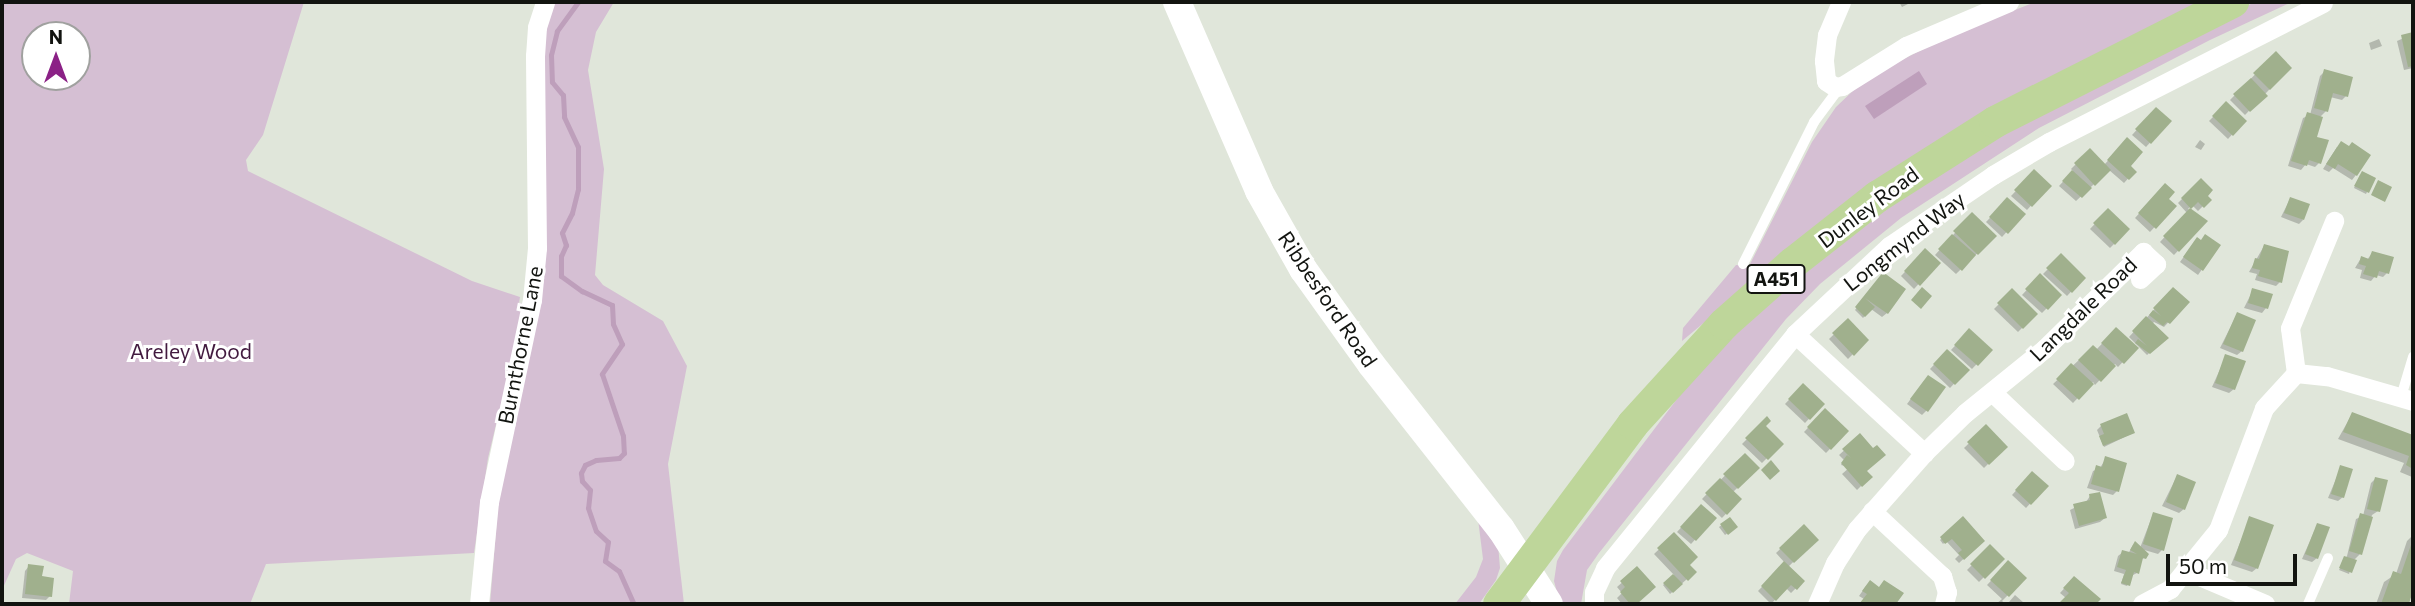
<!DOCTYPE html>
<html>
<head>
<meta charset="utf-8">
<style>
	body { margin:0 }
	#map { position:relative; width:2415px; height:606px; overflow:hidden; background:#e0e6da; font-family:Commissioner,sans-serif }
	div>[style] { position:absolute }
	.green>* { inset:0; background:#d5bfd3 }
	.water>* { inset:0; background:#be9fbb }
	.shadow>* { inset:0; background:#0003 }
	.stream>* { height:5px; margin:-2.5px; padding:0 2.5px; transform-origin:2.5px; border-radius:2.5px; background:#be9fbb }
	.building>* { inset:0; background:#a0b08d }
	.lane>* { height:10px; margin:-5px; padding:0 5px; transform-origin:5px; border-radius:5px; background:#fff }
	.street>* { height:19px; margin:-9.5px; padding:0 9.5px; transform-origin:9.5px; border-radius:9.5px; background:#fff }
	.secondary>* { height:28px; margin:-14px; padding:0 14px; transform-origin:14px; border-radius:14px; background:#fff }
	.primary>* { height:32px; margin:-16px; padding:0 16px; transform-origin:16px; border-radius:16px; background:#bed69a }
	span { translate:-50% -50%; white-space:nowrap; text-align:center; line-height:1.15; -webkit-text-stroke:6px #fff; paint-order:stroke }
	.shield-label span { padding:2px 5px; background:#fff; border:2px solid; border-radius:5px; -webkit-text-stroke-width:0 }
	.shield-label { font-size:19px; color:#121410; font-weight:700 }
	.street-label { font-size:21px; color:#121410 }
	.park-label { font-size:21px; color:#421a3f }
	.frame { position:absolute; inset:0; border:4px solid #121410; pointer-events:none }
	.north { position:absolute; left:21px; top:21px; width:70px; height:70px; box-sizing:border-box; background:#fff; border:2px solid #a0a19f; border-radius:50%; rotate:0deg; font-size:19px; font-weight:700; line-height:28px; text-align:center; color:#121410 }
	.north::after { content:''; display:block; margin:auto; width:24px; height:32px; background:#8b2186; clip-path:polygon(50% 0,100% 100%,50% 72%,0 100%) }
	.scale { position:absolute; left:2166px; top:554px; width:131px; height:32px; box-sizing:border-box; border:4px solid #121410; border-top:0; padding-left:9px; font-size:21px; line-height:24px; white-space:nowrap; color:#121410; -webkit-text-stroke:5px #fff; paint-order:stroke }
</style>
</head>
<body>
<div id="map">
	<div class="green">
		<div style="clip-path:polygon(evenodd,2px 2px,304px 2px,263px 135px,246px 160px,248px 171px,472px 281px,520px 297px,519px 303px,525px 304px,488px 458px,474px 553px,266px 564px,250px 604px,69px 604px,73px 571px,27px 553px,16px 559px,2px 590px,2px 2px,35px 35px,77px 35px,77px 77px,35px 77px,35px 35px)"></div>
		<div style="clip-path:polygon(554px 2px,614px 2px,596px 32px,588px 70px,604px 169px,595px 275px,603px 285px,663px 321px,687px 366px,668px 464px,684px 604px,490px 604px,498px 506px,544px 278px,543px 38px)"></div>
		<div style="clip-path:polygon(2035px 2px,2207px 2px,1808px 236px,1682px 341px,1683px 328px,1736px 265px,1749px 266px,1812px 142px,1836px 107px,1857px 87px,1892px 65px,1951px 35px)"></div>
		<div style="clip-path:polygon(2255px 2px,2292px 2px,2210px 40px,2039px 128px,1901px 218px,1820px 284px,1786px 319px,1599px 553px,1587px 570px,1581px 604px,1560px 604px,1554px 581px,1557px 561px,1563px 550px,1680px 395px,1752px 314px,1902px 193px,2144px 55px)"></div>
		<div style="clip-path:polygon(1478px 519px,1498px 544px,1500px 568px,1496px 580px,1479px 604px,1455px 604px,1476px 577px,1483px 559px)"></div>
	</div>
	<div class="water">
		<div style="clip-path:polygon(1919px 71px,1927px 84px,1874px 119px,1865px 106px)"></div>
	</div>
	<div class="shadow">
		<div style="clip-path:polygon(1899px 2px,1912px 2px,1902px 7px)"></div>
		<div style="clip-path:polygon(2413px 34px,2413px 68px,2404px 70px,2397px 41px)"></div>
		<div style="clip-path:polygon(2379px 39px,2382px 46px,2371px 50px,2369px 43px)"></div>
		<div style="clip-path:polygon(2276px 53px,2290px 68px,2245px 115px,2230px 100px)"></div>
		<div style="clip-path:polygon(2325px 71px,2346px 96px,2342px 100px,2330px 97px,2326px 111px,2319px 118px,2315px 138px,2319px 163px,2315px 167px,2306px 164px,2301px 170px,2288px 166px,2303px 118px,2310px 115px,2320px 76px)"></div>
		<div style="clip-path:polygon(2226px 104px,2244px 121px,2228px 139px,2209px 121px)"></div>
		<div style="clip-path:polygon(2156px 109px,2169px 122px,2146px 147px,2132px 135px)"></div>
		<div style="clip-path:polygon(2127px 140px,2128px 166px,2134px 172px,2124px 183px,2109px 170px,2076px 201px,2059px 186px,2073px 171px,2071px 169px,2090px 150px,2104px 165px)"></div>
		<div style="clip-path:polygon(2200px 140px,2205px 144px,2201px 150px,2195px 147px)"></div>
		<div style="clip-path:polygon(2337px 147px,2356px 175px,2352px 180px,2333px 168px,2329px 172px,2323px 169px)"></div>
		<div style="clip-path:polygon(2034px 172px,2049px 186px,2027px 210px,2011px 196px)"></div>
		<div style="clip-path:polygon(2360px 175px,2367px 192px,2366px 194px,2354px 188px)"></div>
		<div style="clip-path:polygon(2201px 180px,2209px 200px,2198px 211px,2192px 205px,2188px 209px,2205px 222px,2174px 255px,2160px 242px,2187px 213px,2178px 203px)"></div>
		<div style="clip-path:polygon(2165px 185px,2167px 199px,2174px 206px,2150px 232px,2135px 218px)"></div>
		<div style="clip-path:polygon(2290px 199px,2303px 220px,2299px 224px,2281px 217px)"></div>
		<div style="clip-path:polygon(2007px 200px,2023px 214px,2002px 237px,1986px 222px)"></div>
		<div style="clip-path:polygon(2108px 210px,2128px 230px,2110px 248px,2090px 229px)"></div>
		<div style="clip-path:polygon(1972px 214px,1994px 237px,1956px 274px,1935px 255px)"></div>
		<div style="clip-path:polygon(2193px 244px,2219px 245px,2198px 275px,2180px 262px)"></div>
		<div style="clip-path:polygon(2264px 246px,2280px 282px,2276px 286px,2255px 280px,2257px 274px,2249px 272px)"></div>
		<div style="clip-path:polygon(1925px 251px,1938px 263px,1914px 289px,1901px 276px)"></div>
		<div style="clip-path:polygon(2372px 253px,2387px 273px,2383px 277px,2376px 275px,2371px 281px,2360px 278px,2362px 270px,2355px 268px,2361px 258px,2367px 260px)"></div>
		<div style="clip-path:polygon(2061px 256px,2084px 278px,2067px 296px,2043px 274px)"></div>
		<div style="clip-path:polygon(2040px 276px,2060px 295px,2042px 313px,2022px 295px)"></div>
		<div style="clip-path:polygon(1879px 279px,1887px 313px,1882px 317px,1871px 309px,1863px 318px,1855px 310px)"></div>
		<div style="clip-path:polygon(2173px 289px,2187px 302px,2164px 327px,2154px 322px,2152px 324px,2166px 338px,2147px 355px,2129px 337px)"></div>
		<div style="clip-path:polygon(2253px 290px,2266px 308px,2262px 313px,2244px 308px)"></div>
		<div style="clip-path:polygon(2012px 291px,2036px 314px,2018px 332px,1994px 309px)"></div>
		<div style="clip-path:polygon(2237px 314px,2242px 351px,2237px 355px,2220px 348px)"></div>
		<div style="clip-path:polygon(1848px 321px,1867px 340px,1848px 359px,1829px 339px)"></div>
		<div style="clip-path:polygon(2116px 329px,2136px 348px,2118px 367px,2115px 364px,2095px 385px,2093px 382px,2073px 403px,2053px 384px,2093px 347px,2096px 350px)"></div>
		<div style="clip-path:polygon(1969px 331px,1990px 350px,1972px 369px,1951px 350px)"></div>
		<div style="clip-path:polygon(1947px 351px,1967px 370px,1950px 388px,1930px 369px)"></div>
		<div style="clip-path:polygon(2226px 356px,2234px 389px,2229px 393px,2212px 387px)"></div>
		<div style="clip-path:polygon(1924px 381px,1927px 410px,1922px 415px,1907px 404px)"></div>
		<div style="clip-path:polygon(1803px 385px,1823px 404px,1805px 423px,1785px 404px)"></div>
		<div style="clip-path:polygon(1825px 410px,1847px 431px,1826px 453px,1804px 432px)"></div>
		<div style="clip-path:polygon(2352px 414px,2413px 437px,2412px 477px,2400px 472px,2404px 463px,2338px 439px)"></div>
		<div style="clip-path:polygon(1767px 419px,1763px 426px,1781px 444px,1762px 463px,1742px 444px)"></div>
		<div style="clip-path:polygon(2101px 426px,2133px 433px,2104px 447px,2097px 430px)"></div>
		<div style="clip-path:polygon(1986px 427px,2005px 447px,1984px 468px,1964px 448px)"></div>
		<div style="clip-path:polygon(1860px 436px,1873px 450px,1865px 471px,1870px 477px,1857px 490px,1842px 474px,1850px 467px,1841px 465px,1844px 460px,1839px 455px)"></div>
		<div style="clip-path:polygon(1745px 455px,1758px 468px,1733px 492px,1740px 499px,1722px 518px,1702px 499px)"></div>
		<div style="clip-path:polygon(2106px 458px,2117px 491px,2113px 495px,2087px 488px,2093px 471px,2100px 468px)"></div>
		<div style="clip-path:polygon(2341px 467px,2343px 497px,2338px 501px,2328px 498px)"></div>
		<div style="clip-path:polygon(2032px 473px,2046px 486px,2026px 508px,2012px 495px)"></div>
		<div style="clip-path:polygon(2177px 476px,2184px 509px,2179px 513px,2162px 506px)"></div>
		<div style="clip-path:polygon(2376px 478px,2378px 511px,2372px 515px,2360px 554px,2353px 561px,2349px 574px,2339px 570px,2347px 556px,2356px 519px,2363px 516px,2371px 483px)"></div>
		<div style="clip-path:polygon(2090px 496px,2105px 518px,2100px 522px,2075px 529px,2070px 510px,2086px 502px)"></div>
		<div style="clip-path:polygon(1701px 506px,1715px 518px,1691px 544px,1677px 532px)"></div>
		<div style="clip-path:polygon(2153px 514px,2162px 550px,2158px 554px,2141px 549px,2145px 558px,2141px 559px,2137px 573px,2131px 576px,2127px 586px,2121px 584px,2124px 574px,2114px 571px,2118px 556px,2123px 552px,2128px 554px,2133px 545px,2140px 548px)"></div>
		<div style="clip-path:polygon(2250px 518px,2257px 568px,2252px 572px,2231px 565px)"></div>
		<div style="clip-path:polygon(1730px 519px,1736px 527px,1725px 535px,1719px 527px)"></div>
		<div style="clip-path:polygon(1963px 519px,1983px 541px,1959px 563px,1955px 559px,1959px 555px,1946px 541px,1943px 544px,1940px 540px)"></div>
		<div style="clip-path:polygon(2317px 525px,2317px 558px,2312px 562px,2302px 559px)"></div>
		<div style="clip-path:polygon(1804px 526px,1816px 540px,1788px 567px,1803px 581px,1791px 593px,1786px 588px,1771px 604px,1758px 591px,1785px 563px,1776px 553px)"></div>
		<div style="clip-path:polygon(1674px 535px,1688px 565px,1695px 572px,1670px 594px,1663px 585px,1674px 575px,1654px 554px)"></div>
		<div style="clip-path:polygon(2413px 535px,2413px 593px,2407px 604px,2376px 604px,2384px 582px,2396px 574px,2407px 541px)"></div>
		<div style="clip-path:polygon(1990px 547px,2002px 559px,1979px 582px,1967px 570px)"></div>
		<div style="clip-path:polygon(2008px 563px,2025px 578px,2002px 601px,2006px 604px,1996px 604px,2002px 599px,1987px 585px)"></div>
		<div style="clip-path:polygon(29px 566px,50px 596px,46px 600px,22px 598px,25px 571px)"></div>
		<div style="clip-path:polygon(1637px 569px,1654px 587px,1635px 604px,1622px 604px,1617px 598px,1622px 593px,1617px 587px)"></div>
		<div style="clip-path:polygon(2074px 578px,2098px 600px,2094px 604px,2060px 604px,2066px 598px,2060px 593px)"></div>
		<div style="clip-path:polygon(1866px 586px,1901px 594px,1894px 604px,1860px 604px,1864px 599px,1859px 596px)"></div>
		<div style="clip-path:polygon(2015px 595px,2024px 603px,2023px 604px,2009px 602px)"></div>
	</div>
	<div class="stream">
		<div style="left:578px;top:2px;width:36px;rotate:126deg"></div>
		<div style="left:557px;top:31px;width:25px;rotate:104deg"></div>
		<div style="left:551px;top:55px;width:27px;rotate:88deg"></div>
		<div style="left:552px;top:82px;width:17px;rotate:50deg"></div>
		<div style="left:563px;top:95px;width:22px;rotate:87deg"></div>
		<div style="left:564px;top:117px;width:33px;rotate:65deg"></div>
		<div style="left:578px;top:147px;width:42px;rotate:90deg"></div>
		<div style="left:578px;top:189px;width:25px;rotate:104deg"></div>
		<div style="left:572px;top:213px;width:22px;rotate:117deg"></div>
		<div style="left:562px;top:233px;width:13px;rotate:72deg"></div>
		<div style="left:566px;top:245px;width:12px;rotate:114deg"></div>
		<div style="left:561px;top:256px;width:20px;rotate:90deg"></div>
		<div style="left:561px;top:276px;width:26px;rotate:36deg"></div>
		<div style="left:582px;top:291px;width:33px;rotate:25deg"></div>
		<div style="left:612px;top:305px;width:19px;rotate:87deg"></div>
		<div style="left:613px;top:324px;width:22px;rotate:66deg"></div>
		<div style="left:622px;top:344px;width:36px;rotate:124deg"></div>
		<div style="left:602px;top:374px;width:65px;rotate:71.3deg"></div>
		<div style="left:623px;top:436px;width:17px;rotate:87deg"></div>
		<div style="left:624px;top:453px;width:7px;rotate:135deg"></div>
		<div style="left:619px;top:458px;width:23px;rotate:175deg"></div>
		<div style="left:596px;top:460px;width:12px;rotate:156deg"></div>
		<div style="left:585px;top:465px;width:9px;rotate:117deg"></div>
		<div style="left:581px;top:473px;width:8px;rotate:83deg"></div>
		<div style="left:582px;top:481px;width:12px;rotate:48deg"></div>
		<div style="left:590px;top:490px;width:18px;rotate:96deg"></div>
		<div style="left:588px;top:508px;width:24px;rotate:71deg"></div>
		<div style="left:596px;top:531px;width:16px;rotate:43deg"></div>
		<div style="left:608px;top:542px;width:19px;rotate:99deg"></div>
		<div style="left:605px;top:561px;width:17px;rotate:36deg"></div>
		<div style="left:619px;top:571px;width:36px;rotate:66deg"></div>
	</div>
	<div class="building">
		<div style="clip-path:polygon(2413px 32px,2413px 66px,2408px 67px,2401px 35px)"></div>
		<div style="clip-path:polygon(2276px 51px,2292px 68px,2270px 90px,2253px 73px)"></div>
		<div style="clip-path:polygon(2324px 69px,2353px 77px,2348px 97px,2333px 93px,2328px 112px,2314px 108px)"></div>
		<div style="clip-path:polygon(2251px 78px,2268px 96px,2250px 112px,2233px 94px)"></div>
		<div style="clip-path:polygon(2226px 101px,2247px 121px,2233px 136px,2212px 116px)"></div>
		<div style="clip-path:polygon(2156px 107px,2172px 121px,2151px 144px,2135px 129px)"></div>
		<div style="clip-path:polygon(2307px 112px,2323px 117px,2317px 137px,2329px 140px,2321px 164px,2309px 160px,2307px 166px,2291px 161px)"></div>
		<div style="clip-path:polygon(2127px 137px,2143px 152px,2131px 166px,2137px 172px,2129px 180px,2107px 160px)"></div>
		<div style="clip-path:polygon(2341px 141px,2349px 146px,2352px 142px,2371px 155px,2357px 176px,2338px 164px,2335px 169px,2326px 164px)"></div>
		<div style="clip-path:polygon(2090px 148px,2111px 170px,2095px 186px,2074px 163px)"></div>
		<div style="clip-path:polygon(2034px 169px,2052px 186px,2032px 207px,2014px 190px)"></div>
		<div style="clip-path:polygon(2072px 170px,2092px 188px,2082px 198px,2062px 181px)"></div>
		<div style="clip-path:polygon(2362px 171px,2376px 178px,2369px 193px,2354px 186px)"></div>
		<div style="clip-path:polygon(2201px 178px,2213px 190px,2208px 196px,2212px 200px,2204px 208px,2198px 202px,2191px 209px,2181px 198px)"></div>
		<div style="clip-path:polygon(2378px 180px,2392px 187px,2385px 202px,2371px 195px)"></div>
		<div style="clip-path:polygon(2165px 183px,2175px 192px,2169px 199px,2177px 206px,2156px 229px,2138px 213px)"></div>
		<div style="clip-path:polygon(2007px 197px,2026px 214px,2008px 234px,1989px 217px)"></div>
		<div style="clip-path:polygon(2290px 197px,2310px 204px,2304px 220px,2284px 213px)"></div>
		<div style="clip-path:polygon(2108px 208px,2130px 229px,2115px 245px,2093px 223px)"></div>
		<div style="clip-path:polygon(2190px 208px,2208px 221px,2179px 252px,2163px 236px)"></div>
		<div style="clip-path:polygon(1972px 212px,1997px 236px,1978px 255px,1953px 231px)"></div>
		<div style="clip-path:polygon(1952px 234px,1976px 255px,1962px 271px,1938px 249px)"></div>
		<div style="clip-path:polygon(2205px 234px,2221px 245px,2203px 271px,2183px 257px,2197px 237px,2201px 240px)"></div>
		<div style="clip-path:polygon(2264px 244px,2289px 251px,2282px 283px,2258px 276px,2260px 270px,2252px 268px,2255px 258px,2259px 259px)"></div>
		<div style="clip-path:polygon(1925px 248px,1941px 263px,1920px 286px,1904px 271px)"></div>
		<div style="clip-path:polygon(2372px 251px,2394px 257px,2389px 274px,2379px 271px,2377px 278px,2363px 274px,2366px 266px,2359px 264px,2361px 256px,2369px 259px)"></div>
		<div style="clip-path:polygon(2061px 253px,2086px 278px,2072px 293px,2046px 268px)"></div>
		<div style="clip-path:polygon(1883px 272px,1906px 289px,1888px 314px,1865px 298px,1875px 307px,1865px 317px,1855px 307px)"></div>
		<div style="clip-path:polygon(2040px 273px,2062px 295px,2048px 310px,2025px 289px)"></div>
		<div style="clip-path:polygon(1922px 287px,1932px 296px,1921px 309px,1911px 300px)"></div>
		<div style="clip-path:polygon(2173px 287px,2190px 302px,2170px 324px,2167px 322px,2163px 326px,2149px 315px,2153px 310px,2161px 316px,2153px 308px)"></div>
		<div style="clip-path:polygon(2012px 288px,2038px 314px,2023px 329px,1997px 303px)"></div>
		<div style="clip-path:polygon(2252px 288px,2273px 294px,2268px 309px,2248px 303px)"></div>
		<div style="clip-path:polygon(2237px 312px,2256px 320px,2243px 352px,2223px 344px)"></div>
		<div style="clip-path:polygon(2146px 316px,2169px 338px,2150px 354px,2135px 343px,2138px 339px,2147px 346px,2132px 331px)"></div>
		<div style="clip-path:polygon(1848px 318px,1869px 340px,1854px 356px,1832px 333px)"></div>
		<div style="clip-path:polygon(2116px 327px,2139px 348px,2124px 364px,2101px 343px)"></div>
		<div style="clip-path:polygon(1969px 328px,1993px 350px,1978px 366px,1954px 345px)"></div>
		<div style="clip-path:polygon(2093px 345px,2116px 366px,2101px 382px,2078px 360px)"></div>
		<div style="clip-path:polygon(1947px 349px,1970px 370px,1955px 385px,1933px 364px)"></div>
		<div style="clip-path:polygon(2225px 354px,2246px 361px,2235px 390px,2215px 383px)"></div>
		<div style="clip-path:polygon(2071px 363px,2094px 384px,2079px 400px,2056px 379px)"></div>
		<div style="clip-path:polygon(1928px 375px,1946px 387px,1928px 412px,1910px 399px)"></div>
		<div style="clip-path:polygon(1803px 383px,1825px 404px,1810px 420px,1788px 399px)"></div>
		<div style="clip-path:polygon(1825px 408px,1849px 431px,1831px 450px,1807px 427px)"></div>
		<div style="clip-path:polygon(2352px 412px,2413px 435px,2413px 469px,2406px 465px,2409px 456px,2343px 432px)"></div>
		<div style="clip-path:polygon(2127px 413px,2135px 433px,2103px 446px,2099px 436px,2104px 434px,2100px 424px)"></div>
		<div style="clip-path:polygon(1767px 416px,1771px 421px,1766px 426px,1784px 444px,1768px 460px,1745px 438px)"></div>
		<div style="clip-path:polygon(1986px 424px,2008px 447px,1989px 465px,1967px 442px)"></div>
		<div style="clip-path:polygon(1860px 433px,1873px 448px,1877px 445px,1886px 455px,1867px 471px,1873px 477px,1862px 487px,1841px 463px,1847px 455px,1851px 458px,1842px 449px)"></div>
		<div style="clip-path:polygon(1745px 453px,1760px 468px,1738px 489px,1723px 474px)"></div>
		<div style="clip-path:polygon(2105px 456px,2127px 463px,2119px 492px,2091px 484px,2096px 465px,2102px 467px)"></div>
		<div style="clip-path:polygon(1771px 460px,1780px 471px,1770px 480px,1761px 470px)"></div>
		<div style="clip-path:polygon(2340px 465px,2353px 469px,2344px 498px,2331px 494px)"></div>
		<div style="clip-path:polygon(2032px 471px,2049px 486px,2031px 505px,2015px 490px)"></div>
		<div style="clip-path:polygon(2177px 474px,2196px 482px,2185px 510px,2166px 502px)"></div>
		<div style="clip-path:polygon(2375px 477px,2388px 480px,2380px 512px,2367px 509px)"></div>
		<div style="clip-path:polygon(1720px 478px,1742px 499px,1727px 515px,1705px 493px)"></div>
		<div style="clip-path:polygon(2100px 492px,2107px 518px,2079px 526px,2073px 504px,2090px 500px,2089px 494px)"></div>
		<div style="clip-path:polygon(1701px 504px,1717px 518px,1696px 541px,1680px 527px)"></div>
		<div style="clip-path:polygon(2153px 512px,2173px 518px,2164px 551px,2143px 544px)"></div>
		<div style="clip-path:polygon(2360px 513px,2373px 517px,2362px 555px,2349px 551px)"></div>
		<div style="clip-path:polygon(1963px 516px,1985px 541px,1964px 560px,1958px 553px,1962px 550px,1952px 539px,1945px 544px,1940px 537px)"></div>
		<div style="clip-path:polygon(2249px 516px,2274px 525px,2258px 569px,2234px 560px)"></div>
		<div style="clip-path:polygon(1730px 517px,1738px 527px,1728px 535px,1720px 524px)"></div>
		<div style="clip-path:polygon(2317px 523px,2330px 527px,2318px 559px,2305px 554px)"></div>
		<div style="clip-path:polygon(1804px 524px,1819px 540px,1794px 563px,1779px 548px)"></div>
		<div style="clip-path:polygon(1674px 532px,1698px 557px,1690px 565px,1697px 572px,1688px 581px,1657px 548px)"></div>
		<div style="clip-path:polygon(2413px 539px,2413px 590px,2409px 604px,2381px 604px,2393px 571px,2401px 574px)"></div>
		<div style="clip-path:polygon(2135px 541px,2149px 554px,2146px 559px,2143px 558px,2139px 574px,2134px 572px,2130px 586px,2121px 583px,2126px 570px,2117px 567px,2122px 550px,2137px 554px,2130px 550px)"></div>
		<div style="clip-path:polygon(1990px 544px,2005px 559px,1985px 579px,1970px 564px)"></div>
		<div style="clip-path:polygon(2344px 556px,2357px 560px,2352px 573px,2339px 568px)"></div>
		<div style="clip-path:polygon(2008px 560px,2027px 578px,2009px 597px,1990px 580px)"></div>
		<div style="clip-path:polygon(1784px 561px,1805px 581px,1797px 590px,1791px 585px,1776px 601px,1761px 586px)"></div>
		<div style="clip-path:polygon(28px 564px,44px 566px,42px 576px,54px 578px,52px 597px,25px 594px)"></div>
		<div style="clip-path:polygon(1637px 566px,1656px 587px,1637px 604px,1630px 604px,1620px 592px,1625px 587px,1620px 581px)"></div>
		<div style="clip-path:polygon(1673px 574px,1683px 584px,1673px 593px,1663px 583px)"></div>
		<div style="clip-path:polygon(2074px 576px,2101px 599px,2096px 604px,2060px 602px,2069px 593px,2063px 588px)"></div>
		<div style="clip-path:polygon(1870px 580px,1879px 587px,1884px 580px,1904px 593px,1896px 604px,1859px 604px,1867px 594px,1862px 591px)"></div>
	</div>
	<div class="lane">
		<div style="left:1743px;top:264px;width:159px;rotate:-63.4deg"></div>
		<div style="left:1814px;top:122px;width:44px;rotate:-53.4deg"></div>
		<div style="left:2401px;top:397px;width:42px;rotate:-73.3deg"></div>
		<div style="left:2308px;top:604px;width:50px;rotate:-66.5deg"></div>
	</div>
	<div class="street">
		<div style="left:1841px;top:2px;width:36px;rotate:113deg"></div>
		<div style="left:1827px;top:35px;width:26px;rotate:97deg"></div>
		<div style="left:1824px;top:61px;width:20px;rotate:84deg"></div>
		<div style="left:1826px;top:81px;width:11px;rotate:34deg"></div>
		<div style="left:1835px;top:87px;width:7px;rotate:-8deg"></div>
		<div style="left:1842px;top:86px;width:75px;rotate:-32deg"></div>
		<div style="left:1906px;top:46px;width:112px;rotate:-23.1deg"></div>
		<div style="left:1795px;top:334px;width:176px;rotate:42.7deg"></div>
		<div style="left:2296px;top:373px;width:45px;rotate:-97.6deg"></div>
		<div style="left:2290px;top:328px;width:116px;rotate:-67.6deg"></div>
		<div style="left:1992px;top:392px;width:100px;rotate:43.4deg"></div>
		<div style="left:1872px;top:511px;width:96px;rotate:42.9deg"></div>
		<div style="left:1942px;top:576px;width:17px;rotate:73deg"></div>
		<div style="left:1947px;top:592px;width:12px;rotate:104deg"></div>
		<div style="left:2185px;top:570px;width:87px;rotate:23deg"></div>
		<div style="left:479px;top:604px;width:102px;rotate:-84.4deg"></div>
		<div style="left:489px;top:502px;width:207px;rotate:-78deg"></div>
		<div style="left:532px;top:300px;width:52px;rotate:-84.5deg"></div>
		<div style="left:537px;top:248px;width:192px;rotate:-90.6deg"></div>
		<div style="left:535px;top:56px;width:29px;rotate:-86deg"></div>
		<div style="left:537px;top:27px;width:26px;rotate:-72deg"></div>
		<div style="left:1594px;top:604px;width:12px;rotate:-90deg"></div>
		<div style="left:1594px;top:592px;width:26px;rotate:-65deg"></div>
		<div style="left:1605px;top:568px;width:301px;rotate:-50.9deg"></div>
		<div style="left:1795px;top:334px;width:129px;rotate:-43.1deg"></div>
		<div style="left:1889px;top:246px;width:126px;rotate:-34.3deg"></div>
		<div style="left:1993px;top:175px;width:65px;rotate:-30.5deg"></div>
		<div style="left:2049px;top:142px;width:307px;rotate:-26.9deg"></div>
		<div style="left:1817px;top:604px;width:45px;rotate:-66.3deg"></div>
		<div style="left:1835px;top:563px;width:40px;rotate:-57.1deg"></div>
		<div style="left:1857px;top:529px;width:101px;rotate:-48.6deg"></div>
		<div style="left:1924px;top:453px;width:57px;rotate:-44.3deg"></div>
		<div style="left:1965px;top:413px;width:102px;rotate:-39deg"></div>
		<div style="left:2044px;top:349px;width:139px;rotate:-44.4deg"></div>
		<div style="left:2143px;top:252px;width:18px;rotate:43deg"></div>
		<div style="left:2156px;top:264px;width:22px;rotate:137deg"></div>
		<div style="left:2142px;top:604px;width:32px;rotate:-28deg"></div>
		<div style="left:2170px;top:589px;width:76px;rotate:-50.9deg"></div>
		<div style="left:2218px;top:530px;width:130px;rotate:-69.3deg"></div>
		<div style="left:2264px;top:408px;width:47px;rotate:-47.6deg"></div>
		<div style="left:2296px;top:373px;width:31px;rotate:6deg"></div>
		<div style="left:2327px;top:376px;width:90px;rotate:16.2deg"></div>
	</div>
	<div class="secondary">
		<div style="left:1177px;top:2px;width:206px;rotate:66.5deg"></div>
		<div style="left:1259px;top:191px;width:90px;rotate:60.6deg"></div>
		<div style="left:1303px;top:269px;width:117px;rotate:54.4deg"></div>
		<div style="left:1371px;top:364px;width:210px;rotate:51.8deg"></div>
		<div style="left:1501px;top:529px;width:89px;rotate:57.4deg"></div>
	</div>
	<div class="primary">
		<div style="left:1499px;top:604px;width:224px;rotate:-53.3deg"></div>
		<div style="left:1633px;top:424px;width:135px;rotate:-47.7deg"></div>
		<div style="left:1724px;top:324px;width:92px;rotate:-41.5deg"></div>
		<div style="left:1793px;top:263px;width:107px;rotate:-38.2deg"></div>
		<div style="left:1877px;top:197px;width:140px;rotate:-32.4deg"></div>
		<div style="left:1995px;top:122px;width:267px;rotate:-26.8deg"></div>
	</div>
	<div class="shield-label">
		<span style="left:1776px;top:279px">A451</span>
	</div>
	<div class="street-label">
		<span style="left:1868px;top:207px;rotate:-37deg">Dunley Road</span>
		<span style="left:1904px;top:241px;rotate:-38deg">Longmynd Way</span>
		<span style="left:1328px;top:299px;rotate:56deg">Ribbesford Road</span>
		<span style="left:2083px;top:309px;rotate:-44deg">Langdale Road</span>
		<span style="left:520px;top:345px;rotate:-79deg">Burnthorne Lane</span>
	</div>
	<div class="park-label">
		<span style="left:191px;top:351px">Areley Wood</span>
	</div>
	<div class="frame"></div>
	<div class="north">N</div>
	<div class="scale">50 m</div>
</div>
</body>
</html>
